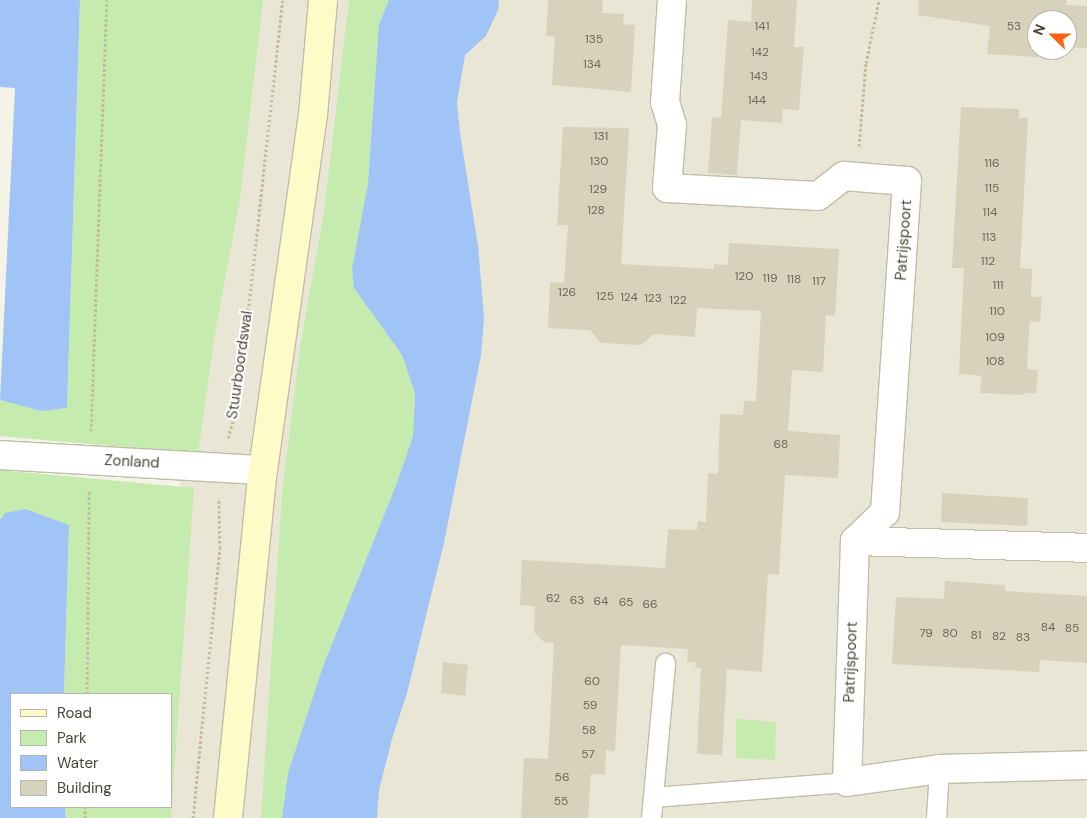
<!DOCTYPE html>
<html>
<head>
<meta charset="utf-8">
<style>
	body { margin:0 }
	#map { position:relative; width:1087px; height:818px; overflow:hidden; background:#f5f3e8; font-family:"DM Sans",sans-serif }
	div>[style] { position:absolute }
	.residential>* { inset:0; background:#e9e6d5 }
	.green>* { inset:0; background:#c5ecae }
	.water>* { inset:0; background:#a0c4f5 }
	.building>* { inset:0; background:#d7d2bc }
	.path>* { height:3px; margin-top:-1.5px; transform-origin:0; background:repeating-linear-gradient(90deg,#c4bc9a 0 2.5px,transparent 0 5px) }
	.roads { filter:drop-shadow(1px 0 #c1bda9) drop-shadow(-1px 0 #c1bda9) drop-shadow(0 1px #c1bda9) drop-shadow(0 -1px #c1bda9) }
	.lane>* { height:19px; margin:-9.5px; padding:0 9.5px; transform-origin:9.5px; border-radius:9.5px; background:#fff }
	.street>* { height:28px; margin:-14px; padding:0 14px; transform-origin:14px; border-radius:14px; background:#fff }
	.secondary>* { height:28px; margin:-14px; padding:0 14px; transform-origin:14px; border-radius:14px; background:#fffbc8 }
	span { translate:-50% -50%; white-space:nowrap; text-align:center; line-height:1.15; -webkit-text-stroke:4px #fff; paint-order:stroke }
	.number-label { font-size:12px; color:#6c6858 }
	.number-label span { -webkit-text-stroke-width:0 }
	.street-label { font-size:15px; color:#494536 }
	.legend { position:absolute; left:10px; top:693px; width:162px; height:115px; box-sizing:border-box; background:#fff; border:1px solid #b6b5af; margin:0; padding:6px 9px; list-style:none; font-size:15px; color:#494536 }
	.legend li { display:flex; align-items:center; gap:10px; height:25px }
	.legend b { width:25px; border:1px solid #b6b5af }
	.north { position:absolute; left:1027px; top:10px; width:50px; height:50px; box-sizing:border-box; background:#fff; border:1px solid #b6b5af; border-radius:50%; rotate:292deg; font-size:14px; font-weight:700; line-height:20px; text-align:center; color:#494536 }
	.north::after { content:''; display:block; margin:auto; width:18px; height:22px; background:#ff6115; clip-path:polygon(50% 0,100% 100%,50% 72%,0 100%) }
</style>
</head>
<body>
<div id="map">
	<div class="residential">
		<div style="clip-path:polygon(evenodd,227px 0,1087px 0,1087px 818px,150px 818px,171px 807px,171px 694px,159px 694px,224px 61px,227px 0,1037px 20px,1067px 20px,1067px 50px,1037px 50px,1037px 20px)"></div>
	</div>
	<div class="green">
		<div style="clip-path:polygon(80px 0,263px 0,240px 199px,215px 333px,198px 454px,0 436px,0 400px,41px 411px,67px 408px)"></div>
		<div style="clip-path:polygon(349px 0,389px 0,379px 24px,368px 183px,352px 269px,354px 288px,402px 355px,415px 394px,413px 436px,397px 483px,322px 669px,288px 773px,282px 818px,261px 818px,282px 494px,300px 347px,324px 212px)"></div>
		<div style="clip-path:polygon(0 470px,194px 488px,171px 818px,66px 818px,65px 807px,171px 807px,171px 694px,64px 694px,69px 525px,5px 513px,0 520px)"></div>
		<div style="clip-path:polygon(736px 719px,776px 722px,775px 760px,736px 758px)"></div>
	</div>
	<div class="water">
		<div style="clip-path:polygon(0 0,80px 0,67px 408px,41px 411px,0 400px,15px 88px,0 87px)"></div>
		<div style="clip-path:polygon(389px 0,499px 0,498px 10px,486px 36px,465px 55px,457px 102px,460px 133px,478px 246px,484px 318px,481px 355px,444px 543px,407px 693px,392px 739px,379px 790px,377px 818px,282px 818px,288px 773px,322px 669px,397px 483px,413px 436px,415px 394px,402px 355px,354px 288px,352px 269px,368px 183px,379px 24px)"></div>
		<div style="clip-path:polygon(26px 509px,69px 525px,64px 694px,11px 694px,11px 807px,65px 807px,66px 818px,0 818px,0 520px,5px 513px)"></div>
	</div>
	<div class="building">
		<div style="clip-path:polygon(548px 0,603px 0,602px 13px,624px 14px,623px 24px,635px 25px,631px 92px,552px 85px,555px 37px,546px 36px)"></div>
		<div style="clip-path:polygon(752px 0,797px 0,794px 47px,804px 47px,799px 110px,783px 109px,782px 123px,741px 120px,737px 175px,708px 173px,712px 117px,721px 118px,728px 20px,751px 22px)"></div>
		<div style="clip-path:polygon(919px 0,1067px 0,1066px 5px,1087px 6px,1087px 48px,1067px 47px,1067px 20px,1037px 20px,1037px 50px,1053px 50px,1053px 58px,987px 54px,990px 26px,918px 15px)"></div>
		<div style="clip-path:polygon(961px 107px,1019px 109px,1019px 118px,1028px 118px,1020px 268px,1032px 269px,1031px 297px,1042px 297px,1040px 322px,1030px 321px,1028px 345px,1027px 369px,1038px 370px,1036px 393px,1025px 393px,1025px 395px,980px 393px,982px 376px,959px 374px,964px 268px,952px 268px)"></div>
		<div style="clip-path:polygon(563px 127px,629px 128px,621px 264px,714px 269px,714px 264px,728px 265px,729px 243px,839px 249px,835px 316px,826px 315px,823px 372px,792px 370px,788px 431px,840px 435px,838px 478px,785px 475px,779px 575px,768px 574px,762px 672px,727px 669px,722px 755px,697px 754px,701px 668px,695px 667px,696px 662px,687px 662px,688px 649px,621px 645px,615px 751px,606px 750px,605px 775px,591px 774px,588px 818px,521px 818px,524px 758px,548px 759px,554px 643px,544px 642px,534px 632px,535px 606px,520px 605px,522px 560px,665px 568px,668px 529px,697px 530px,698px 521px,706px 522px,708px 473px,718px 474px,720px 414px,743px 415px,744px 401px,756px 401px,761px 311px,697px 308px,695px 337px,654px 334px,641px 345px,601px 343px,590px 330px,548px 328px,550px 282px,564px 283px,568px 225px,557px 225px)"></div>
		<div style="clip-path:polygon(942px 493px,1028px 498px,1027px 526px,941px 522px)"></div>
		<div style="clip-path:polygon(945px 581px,1005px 585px,1005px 591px,1087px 596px,1087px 663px,1040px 660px,1039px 672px,892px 664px,896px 597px,944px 599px)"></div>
		<div style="clip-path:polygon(443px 662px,468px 665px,465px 696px,441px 693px)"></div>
	</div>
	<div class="path">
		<div style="left:859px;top:146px;width:83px;rotate:-85.2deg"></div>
		<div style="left:866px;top:63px;width:64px;rotate:-78.3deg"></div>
		<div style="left:91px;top:431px;width:431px;rotate:-87.9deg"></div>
		<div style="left:228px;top:438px;width:34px;rotate:-73deg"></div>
		<div style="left:238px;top:405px;width:407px;rotate:-83.7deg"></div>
		<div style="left:87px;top:694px;width:204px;rotate:-89.4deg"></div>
		<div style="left:85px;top:818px;width:11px;rotate:-90deg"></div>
		<div style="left:193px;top:818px;width:271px;rotate:-84.3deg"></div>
		<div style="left:220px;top:548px;width:50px;rotate:-91.1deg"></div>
	</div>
	<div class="roads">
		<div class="lane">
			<div style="left:653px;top:797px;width:195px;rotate:-4.4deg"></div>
			<div style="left:651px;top:818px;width:156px;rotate:-84.8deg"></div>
			<div style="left:936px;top:818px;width:49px;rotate:-86.5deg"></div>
		</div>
		<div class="street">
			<div style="left:672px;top:0;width:102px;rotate:93.9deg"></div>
			<div style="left:665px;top:102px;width:24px;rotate:73deg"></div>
			<div style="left:672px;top:125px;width:63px;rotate:94.5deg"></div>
			<div style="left:667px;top:188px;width:151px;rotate:3deg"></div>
			<div style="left:818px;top:196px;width:33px;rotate:-38deg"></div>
			<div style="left:844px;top:176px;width:63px;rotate:4.5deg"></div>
			<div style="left:907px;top:181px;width:332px;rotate:93.8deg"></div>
			<div style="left:885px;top:512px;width:42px;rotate:136deg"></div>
			<div style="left:855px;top:541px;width:241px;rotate:91.9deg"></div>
			<div style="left:847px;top:782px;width:93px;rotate:-8deg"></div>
			<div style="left:939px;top:769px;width:148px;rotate:-1.5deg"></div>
			<div style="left:0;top:455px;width:263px;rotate:3.3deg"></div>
			<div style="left:855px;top:541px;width:232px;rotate:1.7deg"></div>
		</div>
		<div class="secondary">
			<div style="left:228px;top:818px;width:350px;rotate:-84.3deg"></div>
			<div style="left:263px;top:470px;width:359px;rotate:-82deg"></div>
			<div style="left:313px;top:115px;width:115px;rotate:-85deg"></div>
		</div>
	</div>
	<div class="number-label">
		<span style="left:762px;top:27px">141</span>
		<span style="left:1014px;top:27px">53</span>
		<span style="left:594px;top:40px">135</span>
		<span style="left:760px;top:53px">142</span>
		<span style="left:592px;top:65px">134</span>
		<span style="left:759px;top:77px">143</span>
		<span style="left:757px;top:101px">144</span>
		<span style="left:601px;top:137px">131</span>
		<span style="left:599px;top:162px">130</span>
		<span style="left:992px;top:164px">116</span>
		<span style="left:992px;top:189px">115</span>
		<span style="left:598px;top:190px">129</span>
		<span style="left:596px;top:211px">128</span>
		<span style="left:990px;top:213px">114</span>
		<span style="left:989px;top:238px">113</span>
		<span style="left:988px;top:262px">112</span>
		<span style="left:744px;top:277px">120</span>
		<span style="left:770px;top:279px">119</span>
		<span style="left:794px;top:280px">118</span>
		<span style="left:819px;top:282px">117</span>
		<span style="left:998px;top:286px">111</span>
		<span style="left:567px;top:293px">126</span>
		<span style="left:605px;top:297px">125</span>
		<span style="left:629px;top:298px">124</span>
		<span style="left:653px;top:299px">123</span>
		<span style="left:678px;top:301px">122</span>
		<span style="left:997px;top:312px">110</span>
		<span style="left:995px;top:338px">109</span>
		<span style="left:995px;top:362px">108</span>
		<span style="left:781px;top:445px">68</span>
		<span style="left:553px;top:599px">62</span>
		<span style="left:577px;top:601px">63</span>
		<span style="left:601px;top:602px">64</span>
		<span style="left:626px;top:603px">65</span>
		<span style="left:650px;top:605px">66</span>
		<span style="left:1048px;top:628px">84</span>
		<span style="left:1072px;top:629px">85</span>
		<span style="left:926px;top:634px">79</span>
		<span style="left:950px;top:634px">80</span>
		<span style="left:976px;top:636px">81</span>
		<span style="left:999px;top:637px">82</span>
		<span style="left:1023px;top:638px">83</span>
		<span style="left:592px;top:682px">60</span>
		<span style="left:590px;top:706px">59</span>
		<span style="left:589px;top:731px">58</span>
		<span style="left:588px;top:755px">57</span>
		<span style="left:562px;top:778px">56</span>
		<span style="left:561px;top:802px">55</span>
	</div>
	<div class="street-label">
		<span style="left:904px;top:240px;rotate:-86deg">Patrijspoort</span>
		<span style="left:240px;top:365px;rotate:-82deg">Stuurboordswal</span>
		<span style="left:132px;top:462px;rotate:3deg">Zonland</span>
		<span style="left:851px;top:662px;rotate:-88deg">Patrijspoort</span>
	</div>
	<ul class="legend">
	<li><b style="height:6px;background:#fffbc8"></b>Road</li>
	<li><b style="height:14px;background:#c5ecae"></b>Park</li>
	<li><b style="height:14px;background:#a0c4f5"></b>Water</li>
	<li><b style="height:14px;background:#d7d2bc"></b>Building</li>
	</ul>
	<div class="north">N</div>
</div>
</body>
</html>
